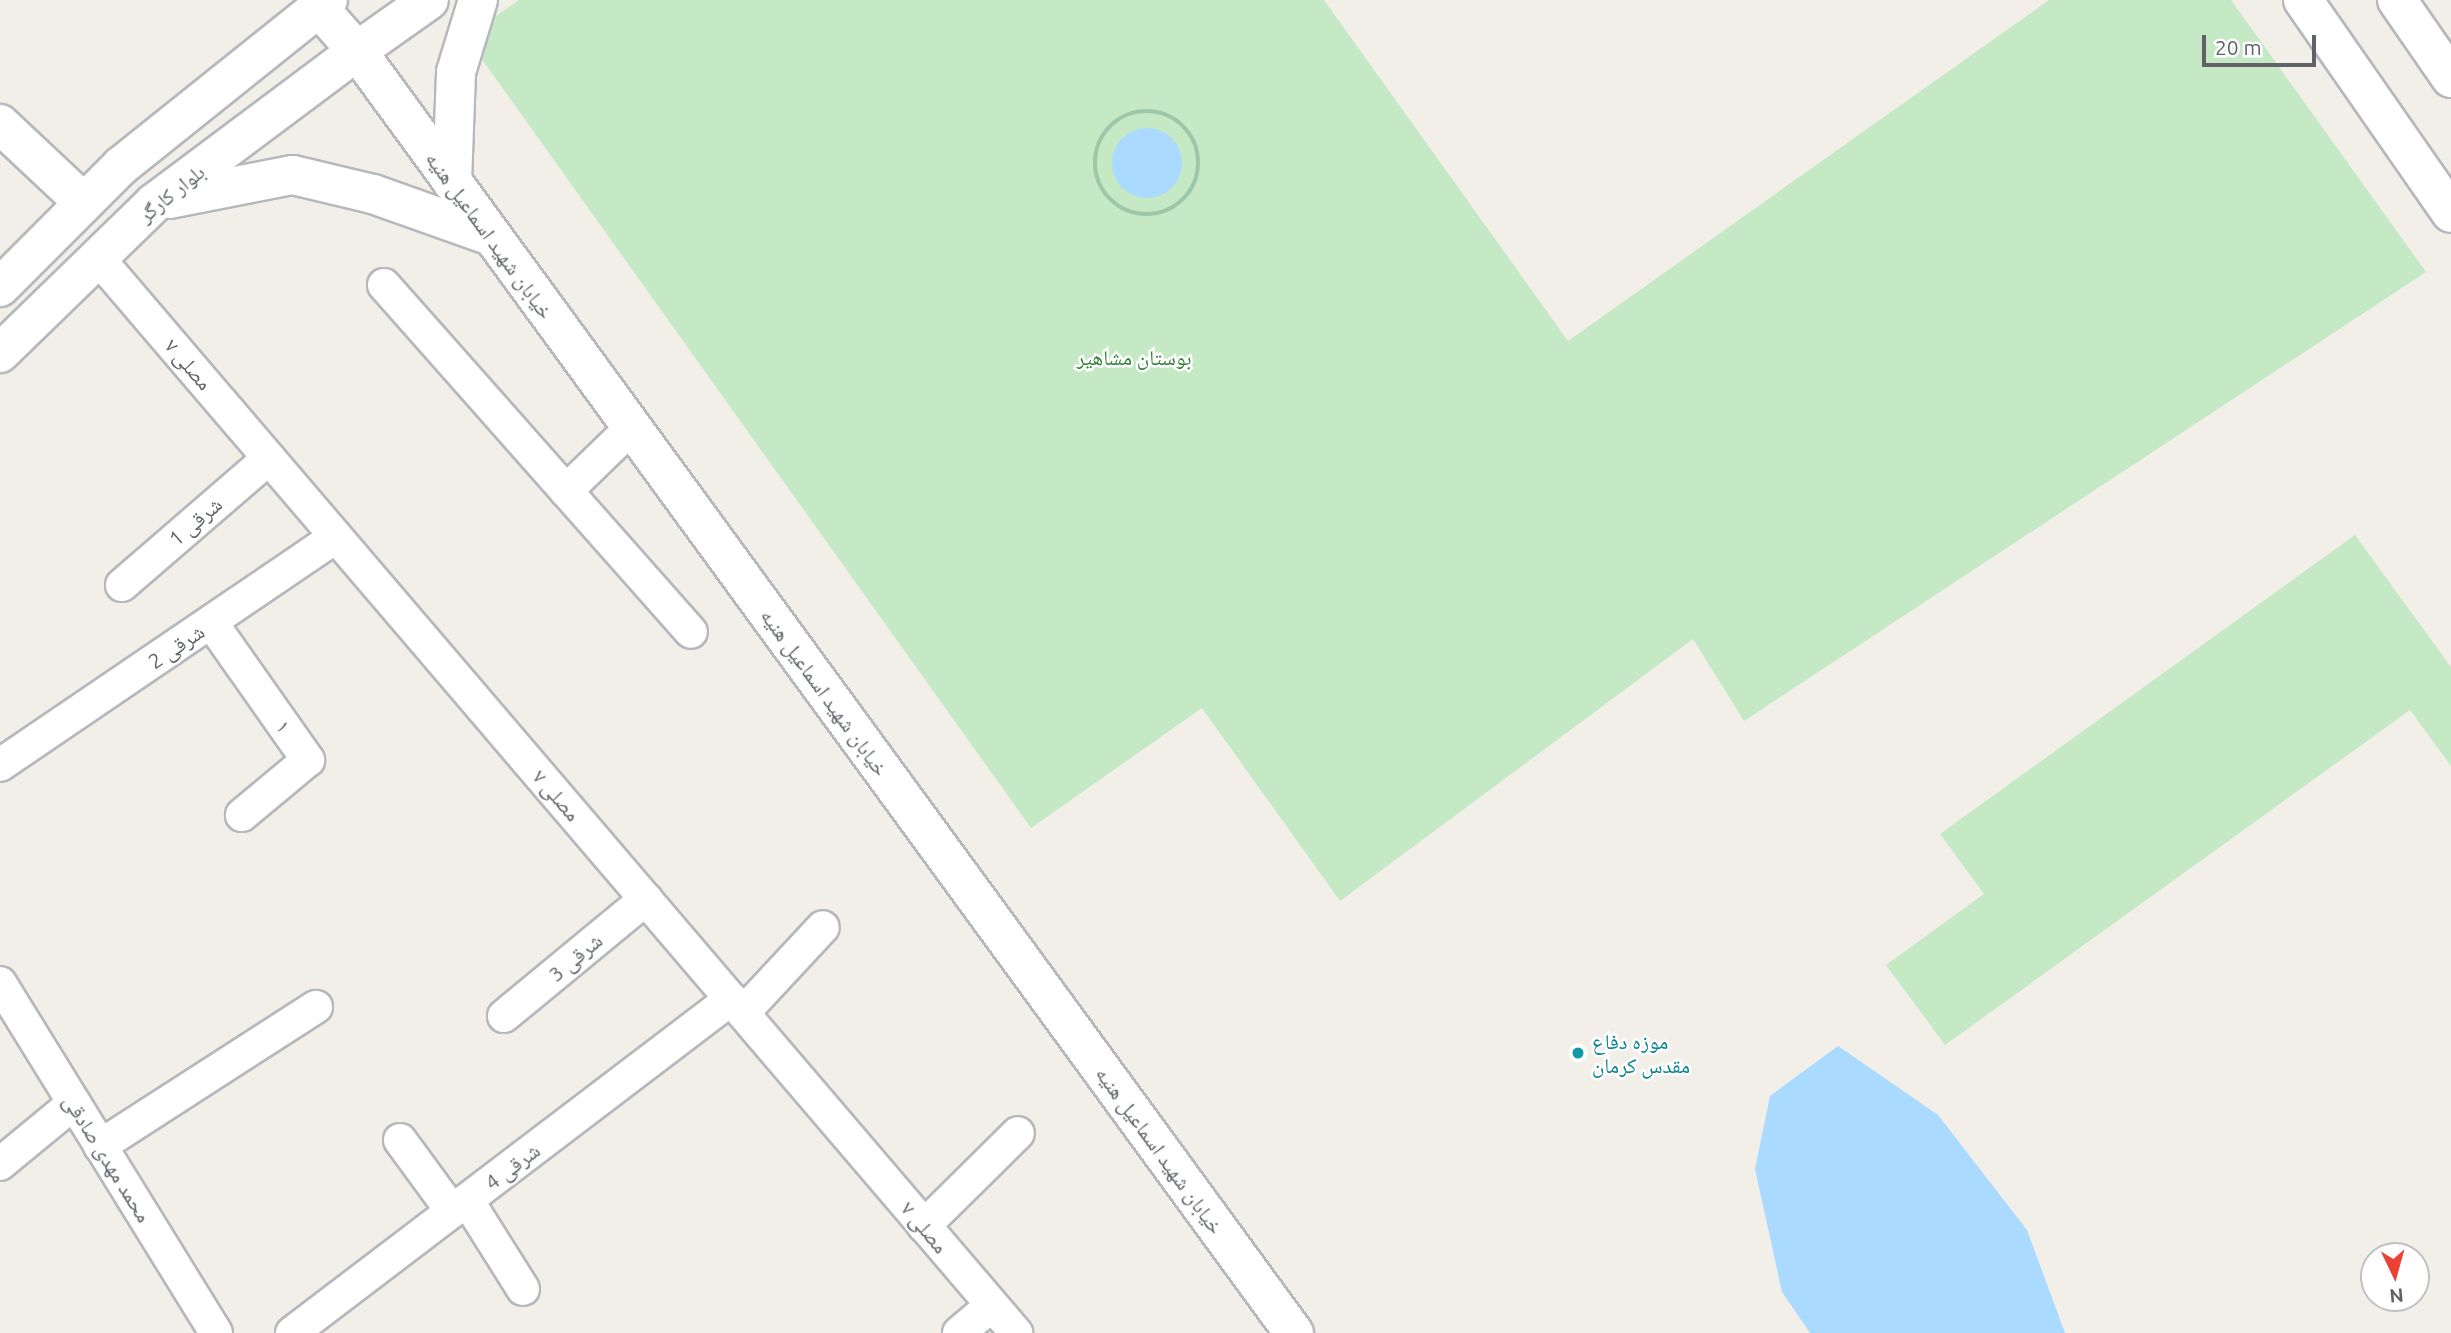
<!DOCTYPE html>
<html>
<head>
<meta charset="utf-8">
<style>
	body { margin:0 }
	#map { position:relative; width:2451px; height:1333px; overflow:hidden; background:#f1efe8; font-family:Ubuntu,"Noto Naskh Arabic",sans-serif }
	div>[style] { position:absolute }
	.green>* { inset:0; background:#c5e8c5 }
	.water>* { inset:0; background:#aadaff }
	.round { border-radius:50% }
	.path>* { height:4.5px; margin-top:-2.25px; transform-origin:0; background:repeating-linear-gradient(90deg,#9cc7a9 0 7px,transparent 0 10.5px) }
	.path>.ring { margin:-2.25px; padding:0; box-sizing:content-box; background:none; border:4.5px solid #9cc7a9; border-radius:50% }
	.roads { filter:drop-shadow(2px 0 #b5b8bc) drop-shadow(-2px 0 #b5b8bc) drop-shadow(0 2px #b5b8bc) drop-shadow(0 -2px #b5b8bc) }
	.minor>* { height:32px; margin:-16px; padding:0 16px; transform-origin:16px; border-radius:16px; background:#fff }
	.tertiary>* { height:38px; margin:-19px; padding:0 19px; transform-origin:19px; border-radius:19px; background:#fff }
	.secondary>* { height:38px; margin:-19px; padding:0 19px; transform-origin:19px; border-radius:19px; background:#fff }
	.dots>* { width:19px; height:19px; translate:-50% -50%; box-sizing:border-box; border:4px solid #fff; border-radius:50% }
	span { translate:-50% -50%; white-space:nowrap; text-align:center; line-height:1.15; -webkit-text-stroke:5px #fff; paint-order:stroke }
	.street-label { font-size:21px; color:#5f6368 }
	.park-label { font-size:21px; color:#348238 }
	.culture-label { font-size:21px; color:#0d838f }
	.left { translate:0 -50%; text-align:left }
	.north { position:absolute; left:2360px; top:1242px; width:70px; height:70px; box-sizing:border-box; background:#fff; border:2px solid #bfc1c3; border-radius:50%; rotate:175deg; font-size:19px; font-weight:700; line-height:28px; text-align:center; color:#5f6368 }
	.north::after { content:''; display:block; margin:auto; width:24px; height:32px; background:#ea4335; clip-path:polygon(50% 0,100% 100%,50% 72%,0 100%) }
	.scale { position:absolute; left:2202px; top:35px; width:114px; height:32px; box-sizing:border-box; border:4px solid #5f6368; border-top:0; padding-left:9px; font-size:21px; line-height:24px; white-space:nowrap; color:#5f6368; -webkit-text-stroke:5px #fff; paint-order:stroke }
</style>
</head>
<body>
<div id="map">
	<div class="green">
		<div style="clip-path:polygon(519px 0,1324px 0,1568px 341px,2049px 0,2231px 0,2426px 272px,1744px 721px,1693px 639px,1340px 901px,1202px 708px,1031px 828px,466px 37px)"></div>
		<div style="clip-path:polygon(2355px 535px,2451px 667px,2451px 766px,2410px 710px,1945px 1045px,1886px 965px,1984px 894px,1940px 834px)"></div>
	</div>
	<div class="water">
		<div class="round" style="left:1112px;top:128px;width:70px;height:70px"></div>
		<div style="clip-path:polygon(1838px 1046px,1938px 1115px,2027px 1230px,2065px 1333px,1810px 1333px,1782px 1292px,1755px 1169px,1770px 1096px)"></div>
	</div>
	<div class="path">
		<div class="ring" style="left:1095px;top:111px;width:99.5px;height:99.5px"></div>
	</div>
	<div class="roads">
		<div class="minor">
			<div style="left:98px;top:258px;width:1414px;rotate:49.5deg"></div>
			<div style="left:384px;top:285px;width:463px;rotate:48.5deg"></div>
			<div style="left:566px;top:491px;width:91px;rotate:-44.1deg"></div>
			<div style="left:122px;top:585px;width:194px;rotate:-40.8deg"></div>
			<div style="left:211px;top:622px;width:169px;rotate:54.9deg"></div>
			<div style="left:308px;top:760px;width:86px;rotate:140.2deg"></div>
			<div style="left:0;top:765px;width:406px;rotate:-34.2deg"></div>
			<div style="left:0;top:983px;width:411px;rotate:58.3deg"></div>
			<div style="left:743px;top:1013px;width:117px;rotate:-47.1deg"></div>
			<div style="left:504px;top:1016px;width:184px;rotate:-39.5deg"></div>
			<div style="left:400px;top:1140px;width:88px;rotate:53.8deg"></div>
			<div style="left:100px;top:1146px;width:257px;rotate:-32.8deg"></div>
			<div style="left:0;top:1164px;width:96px;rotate:-39.5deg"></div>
			<div style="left:467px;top:1200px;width:105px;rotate:57.8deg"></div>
			<div style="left:924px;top:1226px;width:132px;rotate:-44.7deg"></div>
			<div style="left:292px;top:1333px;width:552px;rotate:-37.26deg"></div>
			<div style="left:959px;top:1333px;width:43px;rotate:-40.3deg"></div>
		</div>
		<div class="tertiary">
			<div style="left:0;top:124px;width:115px;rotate:43.2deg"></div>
		</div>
		<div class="secondary">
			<div style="left:2303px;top:0;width:259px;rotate:55.2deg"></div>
			<div style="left:2397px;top:0;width:95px;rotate:55.3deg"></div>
			<div style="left:318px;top:7px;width:59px;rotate:48.4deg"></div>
			<div style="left:357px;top:51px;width:88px;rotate:-35.3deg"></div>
			<div style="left:452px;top:182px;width:110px;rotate:-87.9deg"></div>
			<div style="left:456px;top:72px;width:75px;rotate:-73deg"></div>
			<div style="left:169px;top:199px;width:126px;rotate:-11deg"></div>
			<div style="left:293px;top:175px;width:82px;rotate:13.4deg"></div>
			<div style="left:373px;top:194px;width:125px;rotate:19.6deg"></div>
			<div style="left:0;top:287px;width:171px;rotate:-45deg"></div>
			<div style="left:121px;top:166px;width:265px;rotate:-38.7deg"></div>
			<div style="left:0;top:353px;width:215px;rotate:-44.2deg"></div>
			<div style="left:154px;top:203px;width:254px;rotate:-36.8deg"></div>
			<div style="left:357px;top:51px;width:1588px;rotate:53.84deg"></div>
		</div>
	</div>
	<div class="dots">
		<div style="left:1578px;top:1053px;background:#0f9aa8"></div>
	</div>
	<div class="street-label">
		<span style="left:171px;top:193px;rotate:-39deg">بلوار کارگر</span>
		<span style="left:490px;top:235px;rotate:54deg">خیابان شهید اسماعیل هنیه</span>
		<span style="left:189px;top:364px;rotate:49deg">مصلی ۷</span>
		<span style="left:195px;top:521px;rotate:-41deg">شرقی 1</span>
		<span style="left:176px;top:646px;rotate:-34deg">شرقی 2</span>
		<span style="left:825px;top:692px;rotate:54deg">خیابان شهید اسماعیل هنیه</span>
		<span style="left:284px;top:726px;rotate:55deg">۱</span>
		<span style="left:557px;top:795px;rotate:49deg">مصلی ۷</span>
		<span style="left:575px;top:957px;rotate:-40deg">شرقی 3</span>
		<span style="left:1160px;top:1150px;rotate:54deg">خیابان شهید اسماعیل هنیه</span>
		<span style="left:108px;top:1158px;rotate:58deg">محمد مهدی صادقی</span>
		<span style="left:512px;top:1166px;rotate:-37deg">شرقی 4</span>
		<span style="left:925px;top:1227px;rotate:50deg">مصلی ۷</span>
	</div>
	<div class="park-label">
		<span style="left:1134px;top:357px">بوستان مشاهیر</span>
	</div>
	<div class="culture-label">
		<span class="left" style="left:1592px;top:1053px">موزه دفاع<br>مقدس کرمان</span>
	</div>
	<div class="north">N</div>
	<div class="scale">20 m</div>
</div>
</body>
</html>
